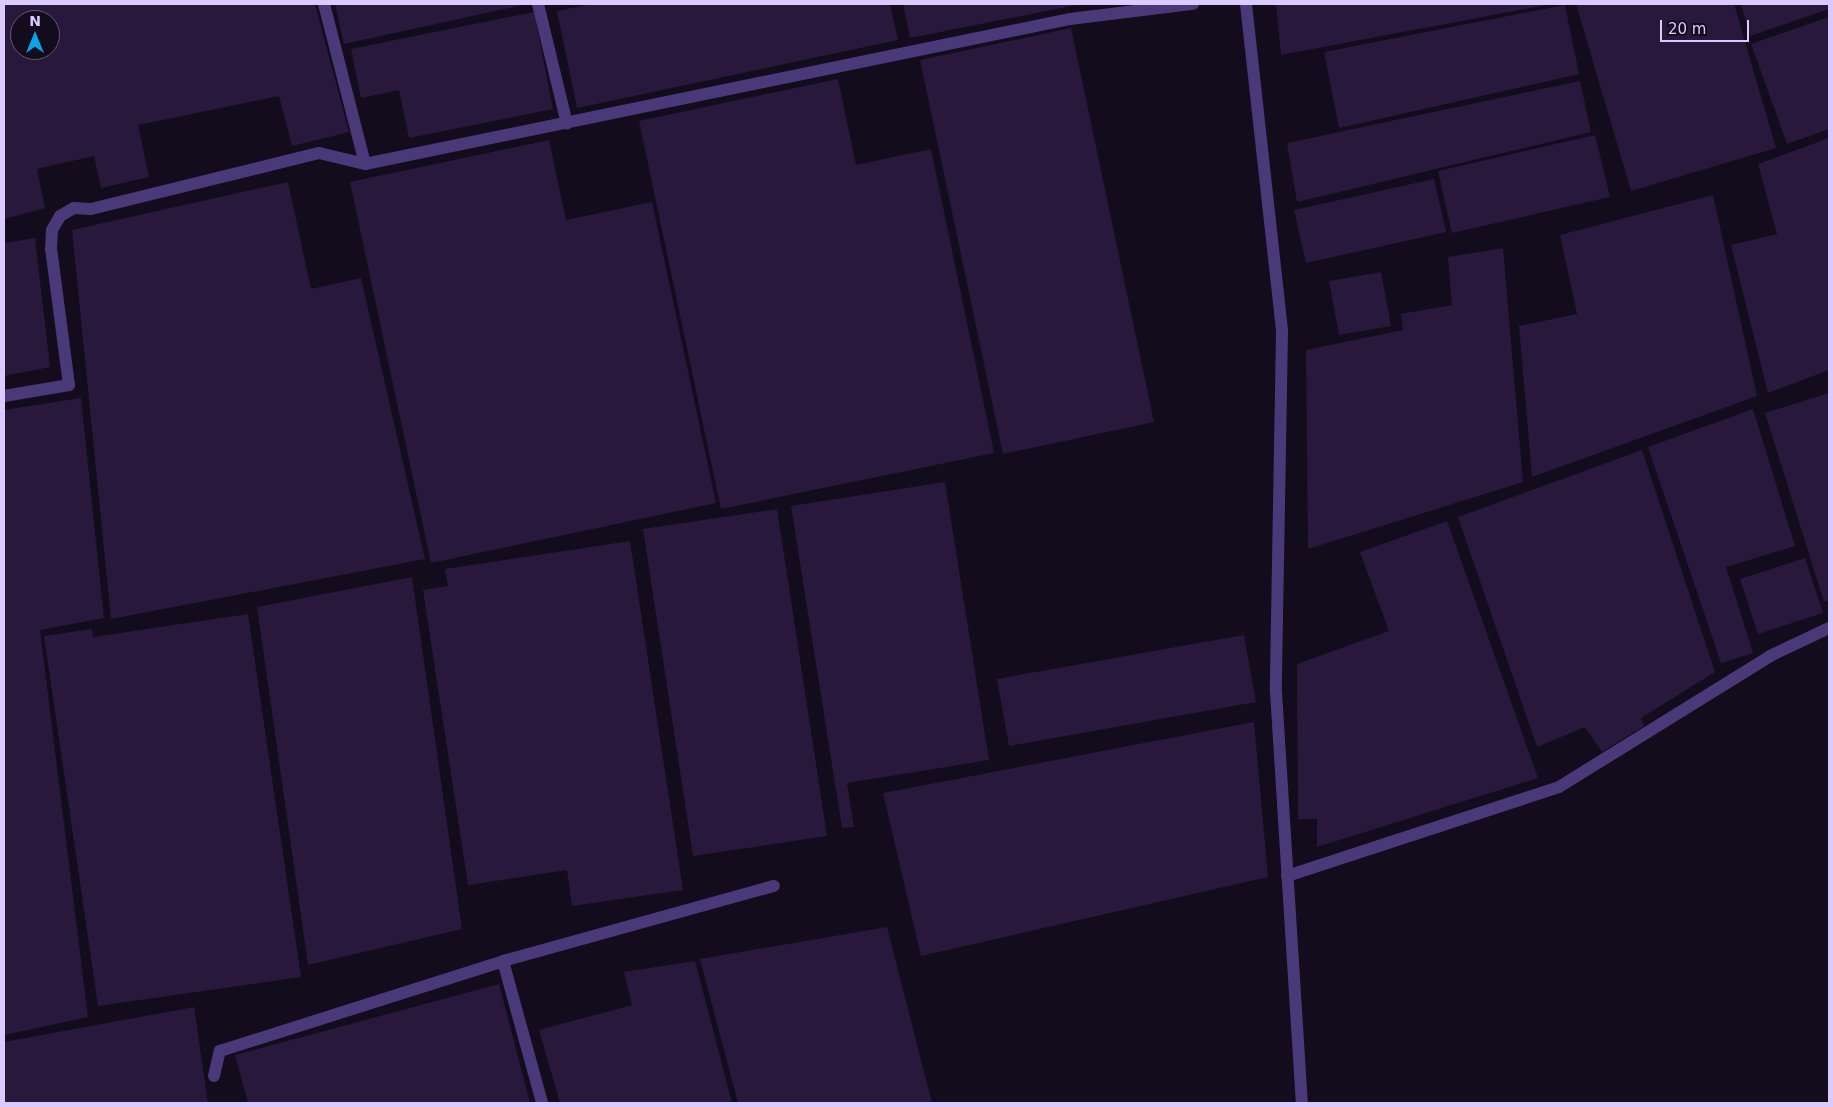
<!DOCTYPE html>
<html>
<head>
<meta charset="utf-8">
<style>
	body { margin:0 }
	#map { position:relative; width:1833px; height:1107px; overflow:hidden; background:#120c1c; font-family:"DejaVu Sans",sans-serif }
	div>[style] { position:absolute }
	.building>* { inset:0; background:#28193c }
	.lane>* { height:12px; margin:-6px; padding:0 6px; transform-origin:6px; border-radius:6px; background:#493979 }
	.street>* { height:12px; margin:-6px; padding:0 6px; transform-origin:6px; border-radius:6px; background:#493979 }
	span { translate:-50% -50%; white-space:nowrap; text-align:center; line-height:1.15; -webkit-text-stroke:4px #120c1c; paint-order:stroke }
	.frame { position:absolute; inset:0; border:5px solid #dbcafd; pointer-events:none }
	.north { position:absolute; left:10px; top:10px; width:50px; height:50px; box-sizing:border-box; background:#120c1c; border:1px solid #625876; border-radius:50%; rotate:0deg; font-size:14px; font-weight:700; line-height:20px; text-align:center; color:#dbcafd }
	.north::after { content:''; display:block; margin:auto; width:18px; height:22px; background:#0aa2e8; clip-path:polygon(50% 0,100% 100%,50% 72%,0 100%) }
	.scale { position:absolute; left:1660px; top:20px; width:89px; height:22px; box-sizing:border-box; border:2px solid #dbcafd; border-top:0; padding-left:6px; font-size:15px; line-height:18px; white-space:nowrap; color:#dbcafd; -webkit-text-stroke:4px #120c1c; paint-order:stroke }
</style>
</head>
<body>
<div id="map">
	<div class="building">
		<div style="clip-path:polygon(evenodd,4px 4px,315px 4px,349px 132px,292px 146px,279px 96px,138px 125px,149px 177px,101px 188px,94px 156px,37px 169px,45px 208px,4px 219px,4px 4px,20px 20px,50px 20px,50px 50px,20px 50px,20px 20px)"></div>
		<div style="clip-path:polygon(335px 4px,523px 4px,523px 5px,344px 44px)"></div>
		<div style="clip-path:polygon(591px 4px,890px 4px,898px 40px,577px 108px,557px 11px)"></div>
		<div style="clip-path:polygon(903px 4px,1076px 4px,1076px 5px,910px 38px)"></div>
		<div style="clip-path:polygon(1276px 4px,1546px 4px,1546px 5px,1281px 55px)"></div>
		<div style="clip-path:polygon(1576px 4px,1734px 4px,1776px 148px,1631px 191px)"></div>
		<div style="clip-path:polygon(1741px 4px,1829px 4px,1829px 9px,1750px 36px)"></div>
		<div style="clip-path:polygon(1565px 5px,1579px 74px,1339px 128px,1324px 52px)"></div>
		<div style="clip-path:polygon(534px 12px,553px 109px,409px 138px,399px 90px,361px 98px,351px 49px)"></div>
		<div style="clip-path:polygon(1829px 17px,1829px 129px,1787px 144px,1751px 44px)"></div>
		<div style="clip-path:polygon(1071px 28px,1154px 422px,1003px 454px,920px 60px)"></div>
		<div style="clip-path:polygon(838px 79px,856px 165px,931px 149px,994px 453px,721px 509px,639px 121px)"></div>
		<div style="clip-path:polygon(1580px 81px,1591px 132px,1297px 202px,1287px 143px)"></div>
		<div style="clip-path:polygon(1595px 135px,1610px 197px,1452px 233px,1438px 171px)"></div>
		<div style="clip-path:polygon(1829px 138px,1829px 370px,1768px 393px,1731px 245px,1777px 234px,1758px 164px)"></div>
		<div style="clip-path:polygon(549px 140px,566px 220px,652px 202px,716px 503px,431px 563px,350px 182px)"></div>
		<div style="clip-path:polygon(1434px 179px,1446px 232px,1306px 263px,1294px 210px)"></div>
		<div style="clip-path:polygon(288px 182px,311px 289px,361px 278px,425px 559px,111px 619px,72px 230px)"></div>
		<div style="clip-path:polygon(1713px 195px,1757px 396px,1532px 477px,1519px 326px,1577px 314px,1560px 235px)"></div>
		<div style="clip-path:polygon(35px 238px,50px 367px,4px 376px,4px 243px)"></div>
		<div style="clip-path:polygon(1503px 248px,1523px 482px,1308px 549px,1306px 350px,1403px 330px,1401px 314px,1452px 305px,1448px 257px)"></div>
		<div style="clip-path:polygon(1381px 272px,1391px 326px,1339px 335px,1329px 281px)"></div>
		<div style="clip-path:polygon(1829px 393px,1829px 600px,1824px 602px,1765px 413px)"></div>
		<div style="clip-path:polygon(81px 398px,104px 618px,40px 630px,88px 1017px,4px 1035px,4px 410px)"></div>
		<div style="clip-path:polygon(1753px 409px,1795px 546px,1726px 567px,1753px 653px,1721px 663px,1648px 447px)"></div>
		<div style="clip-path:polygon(1642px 450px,1715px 672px,1641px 718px,1644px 726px,1602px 752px,1585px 727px,1537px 747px,1458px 517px)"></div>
		<div style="clip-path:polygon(945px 482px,989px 760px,847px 783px,854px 827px,842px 828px,791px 506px)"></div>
		<div style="clip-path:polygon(777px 509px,827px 836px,693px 856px,643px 529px)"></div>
		<div style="clip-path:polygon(1447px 521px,1538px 778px,1317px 847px,1317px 819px,1298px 819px,1297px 664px,1389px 631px,1360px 552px)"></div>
		<div style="clip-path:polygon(630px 541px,683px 890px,572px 906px,567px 870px,468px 885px,423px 590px,448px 586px,445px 569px)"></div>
		<div style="clip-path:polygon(1805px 558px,1823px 613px,1758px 634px,1740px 579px)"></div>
		<div style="clip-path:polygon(412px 577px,462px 929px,308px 965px,257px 607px)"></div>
		<div style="clip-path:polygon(248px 614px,301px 977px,98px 1006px,44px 636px,92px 629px,93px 637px)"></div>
		<div style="clip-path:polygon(1244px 635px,1256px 702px,1009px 746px,997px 679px)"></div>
		<div style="clip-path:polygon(1254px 722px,1268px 877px,921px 956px,883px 793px)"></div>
		<div style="clip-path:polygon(887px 927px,932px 1103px,738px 1103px,700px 959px)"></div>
		<div style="clip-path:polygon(695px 961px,732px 1103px,560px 1103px,539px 1030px,632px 1005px,624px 972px)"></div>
		<div style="clip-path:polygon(499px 984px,530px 1103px,248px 1103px,235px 1055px)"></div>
		<div style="clip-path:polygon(194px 1007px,208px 1103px,4px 1103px,4px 1042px)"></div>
	</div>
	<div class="lane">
		<div style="left:1287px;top:876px;width:286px;rotate:-18.1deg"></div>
		<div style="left:1559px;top:787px;width:248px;rotate:-31.8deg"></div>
		<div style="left:1770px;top:656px;width:65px;rotate:-25.4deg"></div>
	</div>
	<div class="street">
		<div style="left:324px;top:4px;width:165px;rotate:75.6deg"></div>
		<div style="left:538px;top:4px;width:123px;rotate:76.4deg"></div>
		<div style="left:1246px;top:4px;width:330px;rotate:83.7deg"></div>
		<div style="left:1282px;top:332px;width:360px;rotate:91deg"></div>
		<div style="left:1276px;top:692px;width:412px;rotate:86.4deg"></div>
		<div style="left:4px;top:396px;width:66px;rotate:-9.6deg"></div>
		<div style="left:69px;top:385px;width:137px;rotate:-97.5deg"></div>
		<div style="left:51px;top:249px;width:19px;rotate:-87deg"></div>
		<div style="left:52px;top:230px;width:16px;rotate:-60deg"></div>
		<div style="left:60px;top:216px;width:16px;rotate:-30deg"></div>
		<div style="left:74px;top:208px;width:17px;rotate:3deg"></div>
		<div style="left:91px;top:209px;width:235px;rotate:-13.8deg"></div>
		<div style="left:319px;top:153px;width:47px;rotate:13.4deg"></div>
		<div style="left:365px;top:164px;width:720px;rotate:-11.62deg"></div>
		<div style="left:1070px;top:19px;width:124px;rotate:-7deg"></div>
		<div style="left:503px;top:961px;width:147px;rotate:74.6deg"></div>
		<div style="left:214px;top:1076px;width:26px;rotate:-77deg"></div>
		<div style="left:220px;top:1051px;width:297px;rotate:-17.6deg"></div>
		<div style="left:503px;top:961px;width:281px;rotate:-15.5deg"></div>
	</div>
	<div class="frame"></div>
	<div class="north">N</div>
	<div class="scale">20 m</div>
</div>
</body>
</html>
